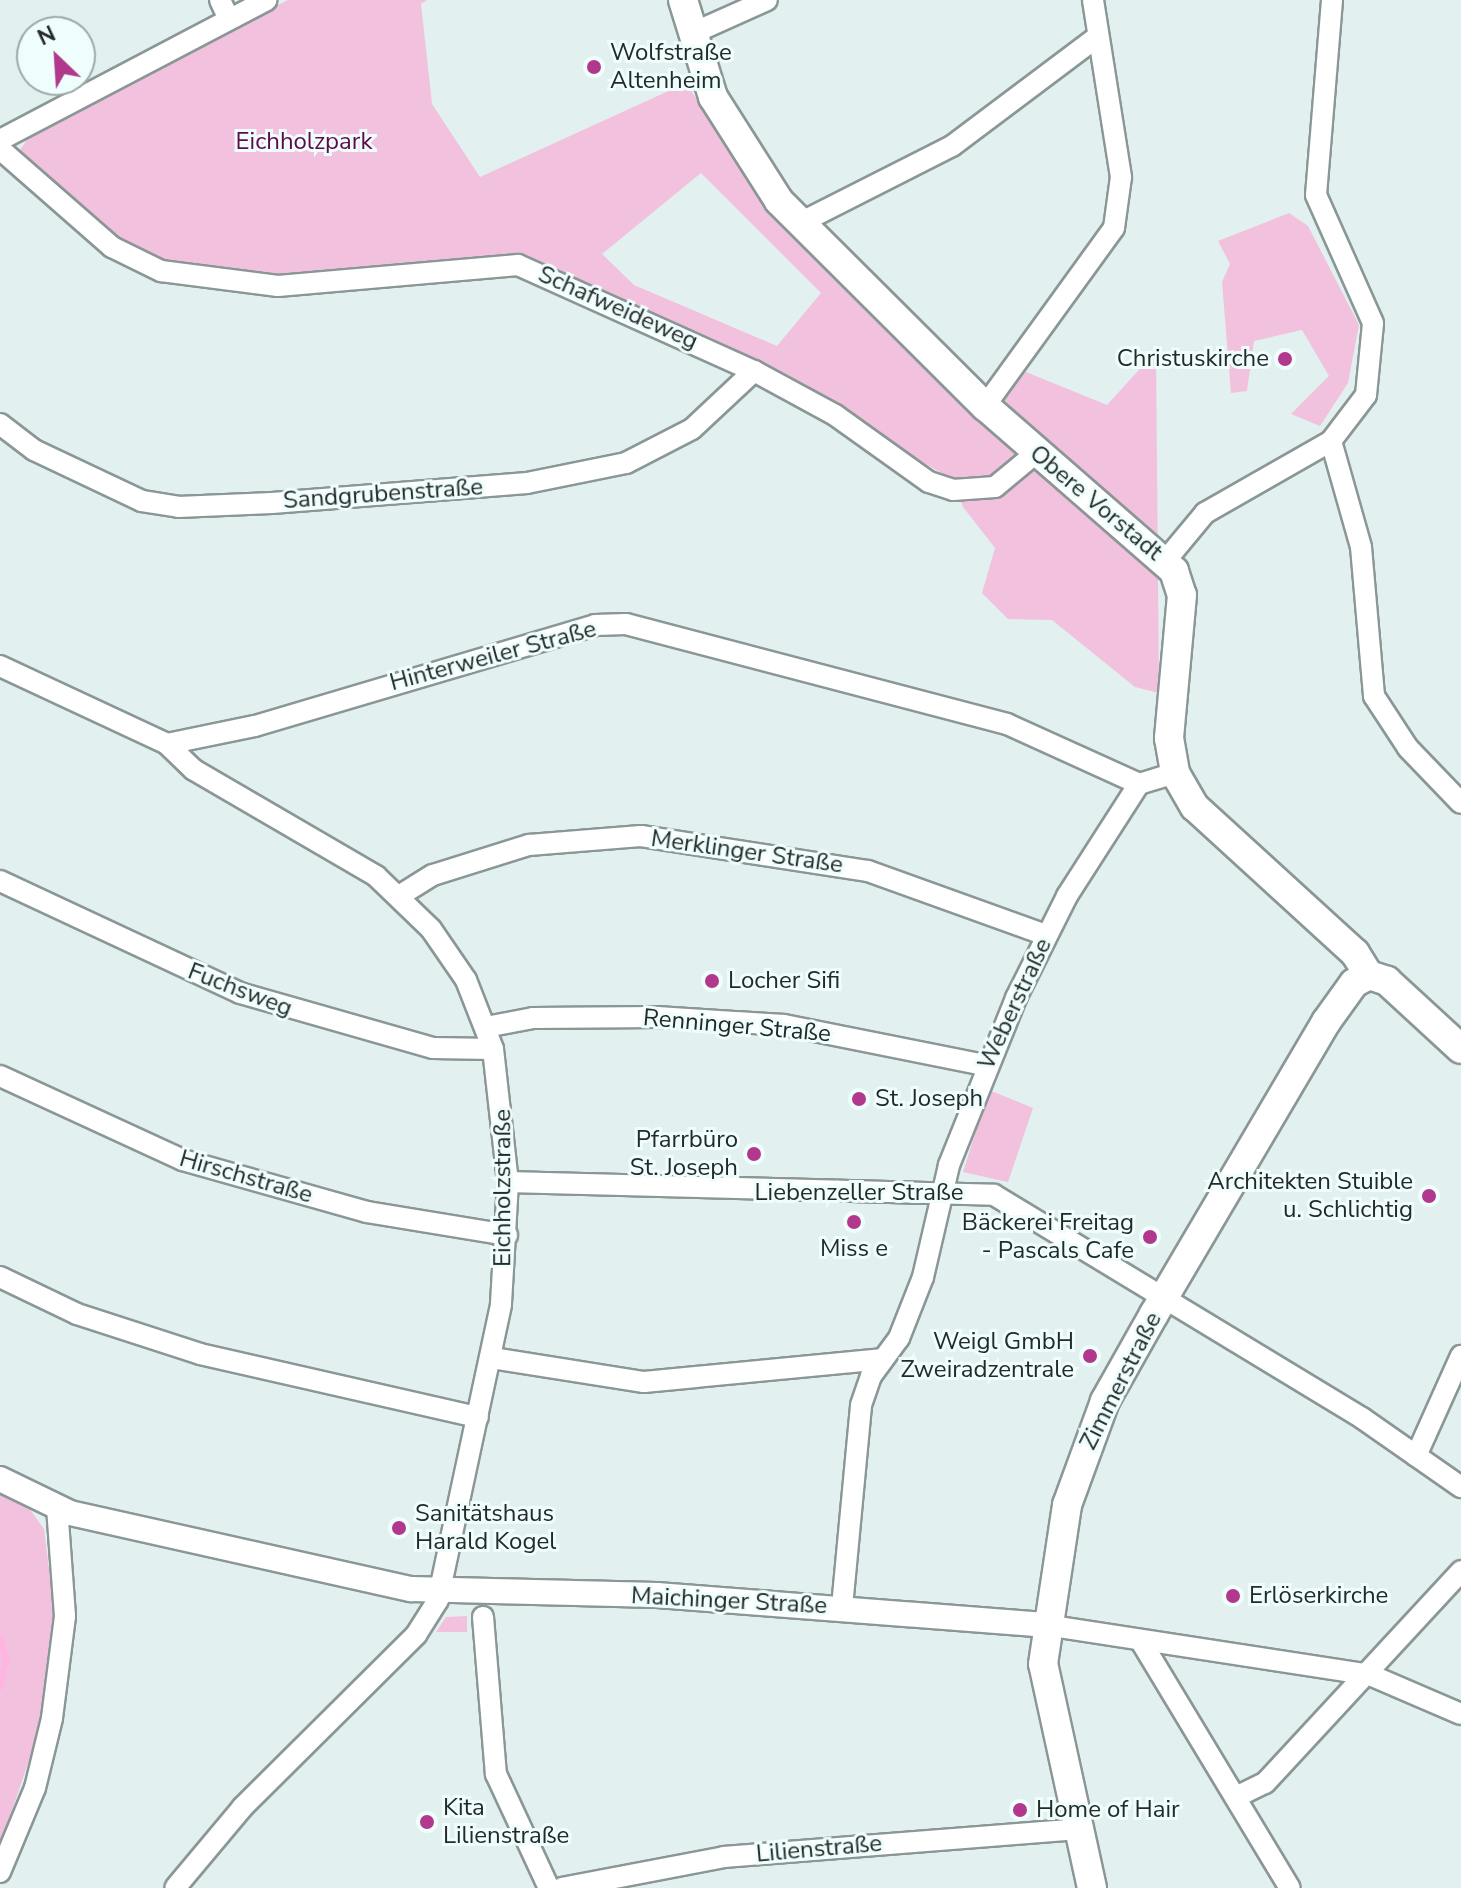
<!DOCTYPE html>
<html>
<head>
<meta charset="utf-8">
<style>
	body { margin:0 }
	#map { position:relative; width:1461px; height:1888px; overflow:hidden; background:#e2f1ef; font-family:"Nunito Sans",sans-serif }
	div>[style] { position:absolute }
	.green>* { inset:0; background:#f1c1dd }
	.stream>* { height:6px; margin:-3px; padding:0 3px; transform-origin:3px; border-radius:3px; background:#ffb4e2 }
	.roads { filter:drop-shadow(2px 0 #8a9796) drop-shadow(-2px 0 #8a9796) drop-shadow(0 2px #8a9796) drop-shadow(0 -2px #8a9796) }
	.minor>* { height:20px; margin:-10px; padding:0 10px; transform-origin:10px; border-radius:10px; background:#fff }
	.tertiary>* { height:24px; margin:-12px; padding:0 12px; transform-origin:12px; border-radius:12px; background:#fff }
	.secondary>* { height:28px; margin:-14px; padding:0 14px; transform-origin:14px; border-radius:14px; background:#fff }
	.dots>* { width:22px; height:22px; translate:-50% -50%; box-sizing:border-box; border:4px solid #effefd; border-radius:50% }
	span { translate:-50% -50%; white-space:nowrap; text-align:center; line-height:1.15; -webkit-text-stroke:6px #effefd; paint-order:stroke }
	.poi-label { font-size:24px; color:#242929 }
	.left { translate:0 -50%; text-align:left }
	.right { translate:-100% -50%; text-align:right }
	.park-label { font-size:24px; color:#600949 }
	.street-label { font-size:24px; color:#242929 }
	.north { position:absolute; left:16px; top:16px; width:80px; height:80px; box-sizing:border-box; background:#effefd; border:2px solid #9ea9a8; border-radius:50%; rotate:335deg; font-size:22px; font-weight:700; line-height:32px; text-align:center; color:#242929 }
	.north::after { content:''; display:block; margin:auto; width:28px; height:36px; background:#b1388c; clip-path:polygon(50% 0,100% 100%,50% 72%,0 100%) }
</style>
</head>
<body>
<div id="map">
	<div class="green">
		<div style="clip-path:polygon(evenodd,288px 0,427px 0,421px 4px,432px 104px,480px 177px,686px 83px,755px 189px,976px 417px,1026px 372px,1107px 405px,1156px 351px,1159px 693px,1135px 687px,1052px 620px,1008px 619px,982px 593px,995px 548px,963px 507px,953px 480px,763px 367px,519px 254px,290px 277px,168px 265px,91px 221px,16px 156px,35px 128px,288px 0,701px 173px,821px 293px,777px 346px,634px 285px,602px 254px,701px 173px)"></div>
		<div style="clip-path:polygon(1289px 213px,1308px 226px,1359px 325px,1348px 383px,1320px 426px,1291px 414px,1329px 376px,1302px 330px,1254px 341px,1247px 391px,1231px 393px,1222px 282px,1230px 264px,1218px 241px)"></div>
		<div style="clip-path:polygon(989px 1090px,1033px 1108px,1008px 1182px,963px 1172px)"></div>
		<div style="clip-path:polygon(0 1490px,26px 1504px,44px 1529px,55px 1617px,45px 1713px,0 1846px)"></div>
		<div style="clip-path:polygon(467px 1616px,467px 1632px,436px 1632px,446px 1617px)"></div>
	</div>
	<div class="stream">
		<div style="left:0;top:1637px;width:25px;rotate:76deg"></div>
		<div style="left:6px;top:1661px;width:27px;rotate:103deg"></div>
	</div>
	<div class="roads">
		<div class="minor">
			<div style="left:220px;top:0;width:21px;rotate:65deg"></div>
			<div style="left:691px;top:34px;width:83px;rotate:-24.1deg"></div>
			<div style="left:0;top:140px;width:301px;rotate:-27.7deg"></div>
			<div style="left:0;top:149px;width:149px;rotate:41.2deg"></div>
			<div style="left:112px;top:247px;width:55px;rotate:26.1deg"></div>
			<div style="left:161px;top:271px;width:118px;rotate:7.3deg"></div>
			<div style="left:278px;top:286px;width:241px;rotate:-5deg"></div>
			<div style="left:518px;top:265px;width:259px;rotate:24.2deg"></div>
			<div style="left:754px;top:371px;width:92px;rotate:28.5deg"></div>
			<div style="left:835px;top:415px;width:115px;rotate:35.5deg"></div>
			<div style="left:929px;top:482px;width:25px;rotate:18deg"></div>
			<div style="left:953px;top:490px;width:42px;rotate:-4.1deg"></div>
			<div style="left:995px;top:487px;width:53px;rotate:-39.7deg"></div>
			<div style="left:800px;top:223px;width:170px;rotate:-26.9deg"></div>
			<div style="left:952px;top:146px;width:181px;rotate:-36.9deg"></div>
			<div style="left:985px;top:406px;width:220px;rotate:-54.1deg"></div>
			<div style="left:1114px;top:228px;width:51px;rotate:-82.2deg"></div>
			<div style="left:1121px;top:177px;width:179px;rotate:-99deg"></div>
			<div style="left:0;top:424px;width:43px;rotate:37.4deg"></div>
			<div style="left:34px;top:450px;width:119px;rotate:25.3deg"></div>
			<div style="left:142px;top:501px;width:36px;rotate:9deg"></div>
			<div style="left:178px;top:507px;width:94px;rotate:-2.4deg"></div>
			<div style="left:272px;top:503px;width:256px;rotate:-4.5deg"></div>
			<div style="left:527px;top:483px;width:101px;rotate:-11.4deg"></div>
			<div style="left:626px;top:463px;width:74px;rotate:-27.3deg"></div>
			<div style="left:692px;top:429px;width:85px;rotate:-43.1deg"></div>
			<div style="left:1331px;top:441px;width:110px;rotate:74.2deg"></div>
			<div style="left:1361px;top:547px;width:150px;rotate:85deg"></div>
			<div style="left:1374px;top:696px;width:62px;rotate:56.8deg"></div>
			<div style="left:1408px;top:748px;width:76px;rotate:46.1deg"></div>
			<div style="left:1166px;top:560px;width:61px;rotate:-50.3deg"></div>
			<div style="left:1205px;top:513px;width:145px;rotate:-29.7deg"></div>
			<div style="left:1331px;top:441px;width:58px;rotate:-52.7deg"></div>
			<div style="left:1366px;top:395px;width:72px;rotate:-84.4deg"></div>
			<div style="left:1373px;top:323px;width:140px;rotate:-114deg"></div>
			<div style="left:1316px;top:195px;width:196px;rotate:-85.3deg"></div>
			<div style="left:0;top:666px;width:184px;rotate:25deg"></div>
			<div style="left:167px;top:744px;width:90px;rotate:-11.6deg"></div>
			<div style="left:255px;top:726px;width:355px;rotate:-16.5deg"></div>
			<div style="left:595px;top:625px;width:31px;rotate:-2deg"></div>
			<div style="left:626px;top:624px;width:394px;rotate:14.7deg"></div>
			<div style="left:1007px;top:724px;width:145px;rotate:24.4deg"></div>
			<div style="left:1139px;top:784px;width:38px;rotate:-17deg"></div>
			<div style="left:167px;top:744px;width:37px;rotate:44deg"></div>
			<div style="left:194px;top:770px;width:211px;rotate:30.2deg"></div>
			<div style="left:376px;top:876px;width:76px;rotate:43.9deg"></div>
			<div style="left:431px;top:929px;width:62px;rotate:55.5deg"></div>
			<div style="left:466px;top:980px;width:74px;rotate:68.6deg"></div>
			<div style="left:493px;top:1049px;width:134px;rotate:83.6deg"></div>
			<div style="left:508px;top:1182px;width:123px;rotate:93.3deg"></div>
			<div style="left:501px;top:1305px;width:302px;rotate:102.1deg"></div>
			<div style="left:438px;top:1600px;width:41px;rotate:122.2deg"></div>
			<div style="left:416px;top:1635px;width:245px;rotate:135.2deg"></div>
			<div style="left:242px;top:1808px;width:104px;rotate:129.9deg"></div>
			<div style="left:0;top:881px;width:265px;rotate:25deg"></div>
			<div style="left:240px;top:993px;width:201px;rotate:15.9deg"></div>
			<div style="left:433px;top:1048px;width:60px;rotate:1deg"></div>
			<div style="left:399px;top:896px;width:40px;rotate:-32deg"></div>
			<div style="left:433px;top:875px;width:101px;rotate:-17.4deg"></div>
			<div style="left:529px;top:845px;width:112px;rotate:-4.6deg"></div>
			<div style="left:641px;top:836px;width:230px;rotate:8.8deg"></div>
			<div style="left:868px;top:871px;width:189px;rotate:19.8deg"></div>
			<div style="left:486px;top:1027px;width:48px;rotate:-10.8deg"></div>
			<div style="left:533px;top:1018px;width:124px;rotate:-0.5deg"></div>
			<div style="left:657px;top:1017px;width:127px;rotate:3.6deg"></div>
			<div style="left:784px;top:1025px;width:205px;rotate:11.3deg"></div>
			<div style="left:0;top:1076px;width:201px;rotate:24.7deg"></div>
			<div style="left:183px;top:1160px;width:191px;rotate:15.8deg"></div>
			<div style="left:367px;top:1212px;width:142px;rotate:9.3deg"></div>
			<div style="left:508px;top:1182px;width:486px;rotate:1.5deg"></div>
			<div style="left:994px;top:1195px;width:430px;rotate:31.2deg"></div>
			<div style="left:1362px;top:1418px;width:121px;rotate:34.9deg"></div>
			<div style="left:0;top:1277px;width:85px;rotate:25.7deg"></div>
			<div style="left:77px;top:1314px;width:129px;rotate:18deg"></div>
			<div style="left:200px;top:1354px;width:285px;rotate:12.8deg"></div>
			<div style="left:492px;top:1358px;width:154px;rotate:9deg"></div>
			<div style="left:644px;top:1382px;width:238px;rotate:-5.5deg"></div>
			<div style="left:1416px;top:1456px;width:110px;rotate:-65.8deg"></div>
			<div style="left:842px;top:1607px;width:203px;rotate:-84.6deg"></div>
			<div style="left:861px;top:1405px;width:31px;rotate:-71deg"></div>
			<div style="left:871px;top:1376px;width:47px;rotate:-53.6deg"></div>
			<div style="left:899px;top:1338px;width:66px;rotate:-68.5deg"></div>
			<div style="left:923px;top:1277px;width:115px;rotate:-76.9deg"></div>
			<div style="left:949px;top:1165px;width:180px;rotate:-68.1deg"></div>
			<div style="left:1016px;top:998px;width:114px;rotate:-63.4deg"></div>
			<div style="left:1067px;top:896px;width:133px;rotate:-57.3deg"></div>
			<div style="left:483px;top:1617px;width:158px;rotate:85.3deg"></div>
			<div style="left:496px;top:1774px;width:126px;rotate:65.1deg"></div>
			<div style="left:1045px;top:1625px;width:329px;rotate:8.7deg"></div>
			<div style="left:1370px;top:1675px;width:99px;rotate:23.2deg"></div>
			<div style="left:1142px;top:1643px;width:286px;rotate:58.9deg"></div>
			<div style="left:1238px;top:1796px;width:30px;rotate:-26deg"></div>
			<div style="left:1265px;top:1783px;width:289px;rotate:-47.2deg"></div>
			<div style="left:0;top:1872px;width:91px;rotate:-67.4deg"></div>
			<div style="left:35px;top:1788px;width:72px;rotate:-76.3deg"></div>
			<div style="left:52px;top:1718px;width:103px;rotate:-82.7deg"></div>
			<div style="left:65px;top:1616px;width:109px;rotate:-94.2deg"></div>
			<div style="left:562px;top:1888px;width:165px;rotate:-10.8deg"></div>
			<div style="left:724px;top:1857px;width:355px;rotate:-4.5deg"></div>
		</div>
		<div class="tertiary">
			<div style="left:0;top:1479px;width:78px;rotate:25.9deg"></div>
			<div style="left:70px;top:1513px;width:349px;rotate:12.6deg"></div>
			<div style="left:411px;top:1589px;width:246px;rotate:1.4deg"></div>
			<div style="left:657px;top:1595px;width:389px;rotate:4.4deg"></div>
		</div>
		<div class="secondary">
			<div style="left:683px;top:0;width:102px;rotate:72.8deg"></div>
			<div style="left:713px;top:97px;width:123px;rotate:57.6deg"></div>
			<div style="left:779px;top:201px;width:291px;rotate:44.9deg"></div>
			<div style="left:985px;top:406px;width:251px;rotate:41.1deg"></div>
			<div style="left:1174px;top:571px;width:25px;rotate:72deg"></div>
			<div style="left:1182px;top:595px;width:144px;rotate:95.2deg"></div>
			<div style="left:1169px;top:738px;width:36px;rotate:80deg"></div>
			<div style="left:1175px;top:773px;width:39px;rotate:60deg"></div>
			<div style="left:1195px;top:807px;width:217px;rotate:42.4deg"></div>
			<div style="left:1355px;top:953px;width:26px;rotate:58deg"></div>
			<div style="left:1369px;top:975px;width:19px;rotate:18deg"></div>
			<div style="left:1387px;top:981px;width:100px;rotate:42.6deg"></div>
			<div style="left:1092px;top:1888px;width:229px;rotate:-102.3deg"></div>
			<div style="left:1043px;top:1664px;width:161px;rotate:-81.4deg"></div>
			<div style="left:1067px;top:1505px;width:111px;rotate:-69.9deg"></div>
			<div style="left:1105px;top:1401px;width:100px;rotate:-60.6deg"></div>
			<div style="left:1154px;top:1314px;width:339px;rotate:-59.5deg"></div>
			<div style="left:1326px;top:1022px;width:48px;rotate:-54.3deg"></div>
			<div style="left:1354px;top:983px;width:17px;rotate:-28deg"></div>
		</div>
	</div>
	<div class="dots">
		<div style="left:594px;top:67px;background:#b1388c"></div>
		<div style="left:1285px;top:359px;background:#b1388c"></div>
		<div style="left:712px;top:981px;background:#b1388c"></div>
		<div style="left:859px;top:1099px;background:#b1388c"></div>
		<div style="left:754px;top:1154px;background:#b1388c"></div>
		<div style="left:1429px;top:1196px;background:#b1388c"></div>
		<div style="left:854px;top:1222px;background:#b1388c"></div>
		<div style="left:1150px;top:1237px;background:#b1388c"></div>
		<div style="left:1090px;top:1356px;background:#b1388c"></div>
		<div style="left:399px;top:1528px;background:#b1388c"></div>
		<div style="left:1233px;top:1596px;background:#b1388c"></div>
		<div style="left:1020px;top:1810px;background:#b1388c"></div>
		<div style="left:427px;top:1822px;background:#b1388c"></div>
	</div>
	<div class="poi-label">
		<span class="left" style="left:610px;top:67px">Wolfstraße<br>Altenheim</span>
		<span class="right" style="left:1269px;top:359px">Christuskirche</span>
		<span class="left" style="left:728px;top:981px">Locher Sifi</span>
		<span class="left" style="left:875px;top:1099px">St. Joseph</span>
		<span class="right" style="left:738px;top:1154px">Pfarrbüro<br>St. Joseph</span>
		<span class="right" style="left:1413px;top:1196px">Architekten Stuible<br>u. Schlichtig</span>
		<span class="right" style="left:1134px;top:1237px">Bäckerei Freitag<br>- Pascals Cafe</span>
		<span style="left:854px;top:1249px">Miss e</span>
		<span class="right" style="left:1074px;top:1356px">Weigl GmbH<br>Zweiradzentrale</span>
		<span class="left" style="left:415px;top:1528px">Sanitätshaus<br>Harald Kogel</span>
		<span class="left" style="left:1249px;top:1596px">Erlöserkirche</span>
		<span class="left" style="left:443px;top:1822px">Kita<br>Lilienstraße</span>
		<span class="left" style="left:1036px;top:1810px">Home of Hair</span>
	</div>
	<div class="park-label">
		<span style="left:304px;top:142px">Eichholzpark</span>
	</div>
	<div class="street-label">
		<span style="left:618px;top:308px;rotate:24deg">Schafweideweg</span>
		<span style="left:383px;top:494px;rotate:-4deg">Sandgrubenstraße</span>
		<span style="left:1096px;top:503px;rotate:40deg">Obere Vorstadt</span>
		<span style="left:493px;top:656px;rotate:-15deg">Hinterweiler Straße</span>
		<span style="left:747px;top:852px;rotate:8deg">Merklinger Straße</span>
		<span style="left:240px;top:990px;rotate:21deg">Fuchsweg</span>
		<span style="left:1015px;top:1004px;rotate:-65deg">Weberstraße</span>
		<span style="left:737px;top:1026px;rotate:5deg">Renninger Straße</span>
		<span style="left:246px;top:1177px;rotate:16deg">Hirschstraße</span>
		<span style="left:503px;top:1188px;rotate:-90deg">Eichholzstraße</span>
		<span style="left:859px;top:1193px">Liebenzeller Straße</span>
		<span style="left:1121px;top:1381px;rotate:-63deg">Zimmerstraße</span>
		<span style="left:729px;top:1601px;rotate:3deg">Maichinger Straße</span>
		<span style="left:819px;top:1849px;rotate:-5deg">Lilienstraße</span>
	</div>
	<div class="north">N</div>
</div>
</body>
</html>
